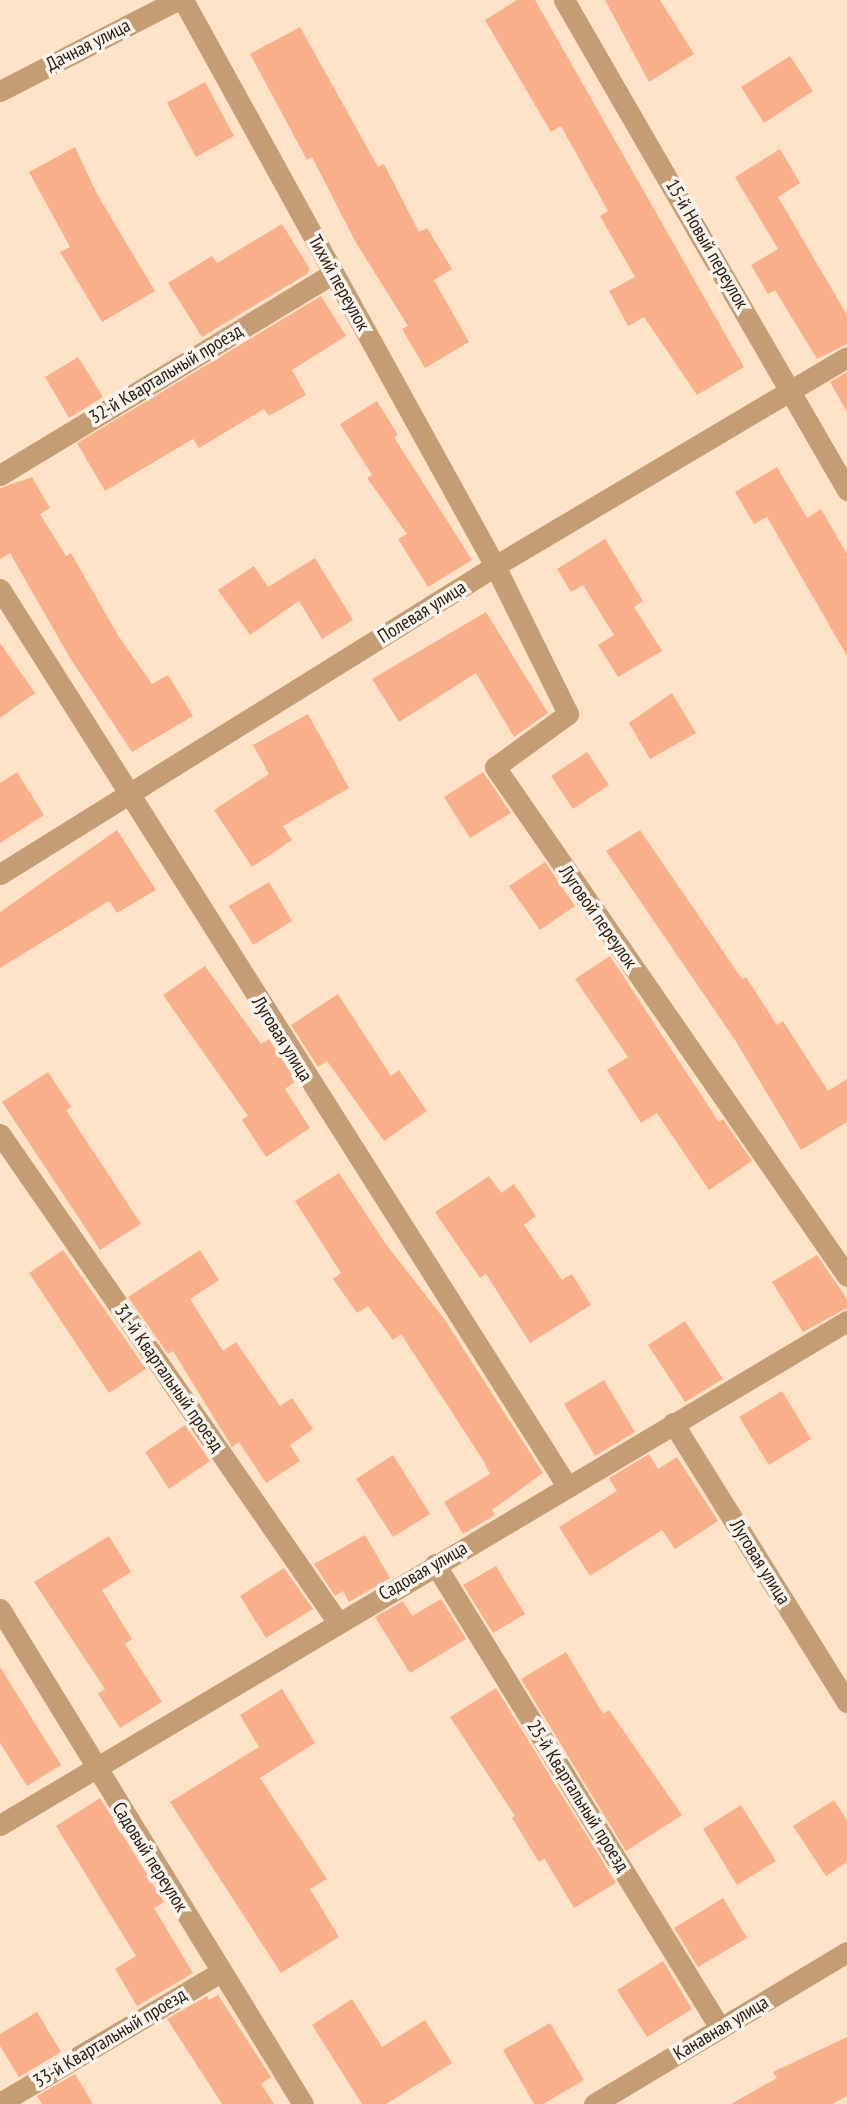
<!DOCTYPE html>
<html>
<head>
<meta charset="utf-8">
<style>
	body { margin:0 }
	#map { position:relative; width:847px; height:2104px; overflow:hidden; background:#fee3c8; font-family:"PT Sans Narrow",sans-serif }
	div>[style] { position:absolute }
	.building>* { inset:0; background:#faaf8b }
	.street>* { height:21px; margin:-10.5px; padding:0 10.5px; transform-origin:10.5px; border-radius:10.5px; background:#c59d74 }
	span { translate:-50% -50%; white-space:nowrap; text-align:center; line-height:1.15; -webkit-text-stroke:7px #fbf4ed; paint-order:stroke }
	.street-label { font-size:19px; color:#261a0e }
</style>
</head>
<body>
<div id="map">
	<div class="building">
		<div style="clip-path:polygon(517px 0,535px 0,744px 367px,697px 395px,644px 317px,628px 326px,609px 291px,635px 277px,600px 216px,608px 211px,561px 126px,551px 132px,485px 20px)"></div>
		<div style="clip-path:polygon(605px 0,660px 0,694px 54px,649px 82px)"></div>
		<div style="clip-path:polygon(300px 27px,378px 167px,384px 164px,419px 232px,427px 228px,452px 269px,434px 280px,469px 342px,425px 368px,402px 329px,408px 326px,355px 241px,312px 157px,307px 160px,250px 54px)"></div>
		<div style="clip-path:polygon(790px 56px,813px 91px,764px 123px,741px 87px)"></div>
		<div style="clip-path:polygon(205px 82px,234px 136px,196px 157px,167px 103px)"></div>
		<div style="clip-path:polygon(75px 147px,97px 194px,155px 291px,102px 322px,60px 252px,70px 247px,29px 172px)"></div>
		<div style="clip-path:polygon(780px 149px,800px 183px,778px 197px,847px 315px,847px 344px,817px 359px,775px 290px,768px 294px,751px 265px,778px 249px,735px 177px)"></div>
		<div style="clip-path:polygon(282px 224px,310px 269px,307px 274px,202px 337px,168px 283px,212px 256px,217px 263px)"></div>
		<div style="clip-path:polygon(321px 296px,346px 336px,292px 370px,306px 395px,269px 416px,264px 409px,199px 448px,193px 439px,105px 491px,77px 443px)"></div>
		<div style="clip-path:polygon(78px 357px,103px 397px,69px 418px,45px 377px)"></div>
		<div style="clip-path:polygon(847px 372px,847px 412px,830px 382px)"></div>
		<div style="clip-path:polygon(377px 401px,398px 435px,394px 437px,472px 560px,428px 587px,398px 539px,407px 534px,367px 478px,372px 475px,340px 424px)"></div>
		<div style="clip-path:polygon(777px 467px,807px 518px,821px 509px,847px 554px,847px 656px,767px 517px,754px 524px,735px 492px)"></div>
		<div style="clip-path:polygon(32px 477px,50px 508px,40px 514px,66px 556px,71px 553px,119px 637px,152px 684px,168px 675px,193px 716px,132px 752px,70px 658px,10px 553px,0 559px,0 488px)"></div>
		<div style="clip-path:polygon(605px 539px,643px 601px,634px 607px,662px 651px,618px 677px,598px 645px,614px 635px,583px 585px,571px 592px,557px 569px)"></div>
		<div style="clip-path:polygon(315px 558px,353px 620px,322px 639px,299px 601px,250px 635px,218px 590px,254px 566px,268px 587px)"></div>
		<div style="clip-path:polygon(486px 612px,548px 713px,514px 737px,476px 673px,399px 722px,372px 679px)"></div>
		<div style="clip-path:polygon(0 643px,35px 693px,0 718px)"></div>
		<div style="clip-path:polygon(672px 693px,696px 733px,650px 759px,629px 723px)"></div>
		<div style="clip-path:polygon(308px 714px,349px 788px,283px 826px,292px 840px,252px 867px,214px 810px,269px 774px,253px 745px)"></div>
		<div style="clip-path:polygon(587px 752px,609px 785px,573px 809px,551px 776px)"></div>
		<div style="clip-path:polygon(17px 772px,44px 815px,0 843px,0 783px)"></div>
		<div style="clip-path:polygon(483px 772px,511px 813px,470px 838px,444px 797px)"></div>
		<div style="clip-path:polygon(117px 830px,156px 890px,117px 913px,109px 901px,0 968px,0 912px)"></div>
		<div style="clip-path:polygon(640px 830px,742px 979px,746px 977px,777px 1025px,783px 1021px,828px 1091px,847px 1079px,847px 1122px,801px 1150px,735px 1040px,606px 851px)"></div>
		<div style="clip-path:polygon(545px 862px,575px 906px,540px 930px,509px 886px)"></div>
		<div style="clip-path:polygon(269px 882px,292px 921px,253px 945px,229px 906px)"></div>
		<div style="clip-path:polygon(610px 956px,719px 1122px,723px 1119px,752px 1161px,709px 1190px,657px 1113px,641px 1123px,607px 1070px,628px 1057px,575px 979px)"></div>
		<div style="clip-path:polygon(205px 966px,261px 1044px,269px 1039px,296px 1081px,285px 1089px,310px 1128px,266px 1157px,242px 1120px,248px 1116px,163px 995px)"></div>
		<div style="clip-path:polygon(338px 994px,391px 1076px,399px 1070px,427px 1111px,384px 1141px,327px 1061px,318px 1067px,291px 1025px)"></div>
		<div style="clip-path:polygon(48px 1072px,71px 1107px,66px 1110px,141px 1224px,100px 1250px,2px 1102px)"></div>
		<div style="clip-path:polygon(339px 1173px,385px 1243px,445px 1320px,543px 1473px,492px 1510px,495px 1515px,463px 1534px,444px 1502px,490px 1474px,483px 1460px,401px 1334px,393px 1340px,368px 1306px,357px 1313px,333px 1279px,341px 1273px,295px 1201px)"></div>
		<div style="clip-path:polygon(489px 1176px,501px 1193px,514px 1184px,536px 1216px,524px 1225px,562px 1280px,572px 1274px,591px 1305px,530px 1343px,486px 1274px,480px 1278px,435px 1212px)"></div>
		<div style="clip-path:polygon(63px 1250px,146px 1369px,109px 1393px,29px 1273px)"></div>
		<div style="clip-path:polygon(200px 1250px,219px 1280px,190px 1299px,223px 1351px,236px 1342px,280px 1406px,292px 1398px,313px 1429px,290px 1445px,300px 1461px,266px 1483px,239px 1442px,232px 1447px,173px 1351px,168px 1354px,128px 1297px)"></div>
		<div style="clip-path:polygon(817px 1255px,847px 1299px,847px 1308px,803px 1332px,772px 1282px)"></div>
		<div style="clip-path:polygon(685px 1321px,723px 1379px,685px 1402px,648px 1345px)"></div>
		<div style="clip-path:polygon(604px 1380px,635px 1432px,595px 1456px,564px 1404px)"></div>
		<div style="clip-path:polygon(782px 1391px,811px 1439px,769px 1465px,739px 1417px)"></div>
		<div style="clip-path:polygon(185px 1425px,210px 1461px,169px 1489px,145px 1452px)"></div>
		<div style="clip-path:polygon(649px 1454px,658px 1469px,677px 1457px,718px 1521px,675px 1549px,662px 1530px,590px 1576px,559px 1527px,617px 1491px,609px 1478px)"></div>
		<div style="clip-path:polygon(393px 1455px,430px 1514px,393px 1537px,356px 1479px)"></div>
		<div style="clip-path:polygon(365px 1535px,390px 1578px,349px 1602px,343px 1591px,335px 1596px,314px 1564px)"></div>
		<div style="clip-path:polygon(109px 1536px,131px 1572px,102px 1590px,132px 1639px,125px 1644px,162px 1702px,120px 1728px,98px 1694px,105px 1689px,34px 1582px)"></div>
		<div style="clip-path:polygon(496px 1566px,525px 1614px,493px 1633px,463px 1585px)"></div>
		<div style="clip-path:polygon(284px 1568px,313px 1609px,266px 1638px,240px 1596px)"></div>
		<div style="clip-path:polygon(441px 1599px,466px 1639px,410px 1673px,375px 1617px,403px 1601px,412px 1616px)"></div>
		<div style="clip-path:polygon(566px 1652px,603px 1714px,609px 1710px,682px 1815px,626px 1851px,521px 1679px)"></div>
		<div style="clip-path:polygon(0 1667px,61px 1765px,27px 1786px,0 1743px)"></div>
		<div style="clip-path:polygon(496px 1688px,616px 1883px,574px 1908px,544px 1858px,539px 1862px,512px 1818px,515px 1816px,450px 1717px)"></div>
		<div style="clip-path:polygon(282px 1689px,315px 1743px,260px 1778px,327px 1879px,310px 1889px,339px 1937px,281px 1973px,170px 1802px,259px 1747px,240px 1715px)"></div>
		<div style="clip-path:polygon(100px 1798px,164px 1902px,154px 1908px,193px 1973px,137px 2006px,115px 1969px,136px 1956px,56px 1826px)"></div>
		<div style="clip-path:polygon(834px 1800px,847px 1820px,847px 1862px,826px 1876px,793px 1826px)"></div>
		<div style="clip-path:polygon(741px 1805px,776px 1861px,737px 1885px,703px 1829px)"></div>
		<div style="clip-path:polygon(723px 1898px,747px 1938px,698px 1967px,674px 1928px)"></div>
		<div style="clip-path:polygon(663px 1961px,692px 2009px,647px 2037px,617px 1990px)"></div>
		<div style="clip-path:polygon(218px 1995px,271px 2077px,261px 2084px,274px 2104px,222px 2104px,167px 2019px,207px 1996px,209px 2000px)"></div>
		<div style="clip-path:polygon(352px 1999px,382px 2047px,425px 2020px,452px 2063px,386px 2104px,362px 2104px,312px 2025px)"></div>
		<div style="clip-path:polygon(37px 2012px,61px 2052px,19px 2077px,0 2046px,0 2034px)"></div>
		<div style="clip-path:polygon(550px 2023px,584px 2080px,543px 2104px,534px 2104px,503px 2050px)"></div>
		<div style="clip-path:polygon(847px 2037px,847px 2096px,832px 2104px,731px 2104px,777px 2078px,773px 2072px)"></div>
		<div style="clip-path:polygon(75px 2074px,93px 2104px,42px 2104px,37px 2096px)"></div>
	</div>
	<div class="street">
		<div style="left:183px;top:0;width:646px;rotate:61.13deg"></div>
		<div style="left:495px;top:566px;width:165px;rotate:63.7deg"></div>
		<div style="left:568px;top:714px;width:90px;rotate:144deg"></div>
		<div style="left:495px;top:767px;width:619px;rotate:55.33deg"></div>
		<div style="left:564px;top:0;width:566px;rotate:59.99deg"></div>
		<div style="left:0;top:91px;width:199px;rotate:-27.2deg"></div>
		<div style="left:0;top:475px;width:389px;rotate:-31.2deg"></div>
		<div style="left:0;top:589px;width:1061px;rotate:57.7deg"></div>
		<div style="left:0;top:874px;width:583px;rotate:-31.89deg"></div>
		<div style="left:495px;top:566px;width:409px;rotate:-30.7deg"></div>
		<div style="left:0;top:1134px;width:592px;rotate:55.32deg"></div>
		<div style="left:673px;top:1423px;width:329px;rotate:58.1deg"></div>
		<div style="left:435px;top:1564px;width:545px;rotate:58.44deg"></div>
		<div style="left:0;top:1609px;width:580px;rotate:58.53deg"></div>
		<div style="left:0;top:1825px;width:986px;rotate:-30.75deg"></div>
		<div style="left:0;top:2103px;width:257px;rotate:-30.7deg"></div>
		<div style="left:594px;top:2104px;width:295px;rotate:-31deg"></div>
	</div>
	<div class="street-label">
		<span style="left:88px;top:45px;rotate:-27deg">Дачная улица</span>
		<span style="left:707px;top:244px;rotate:60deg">15-й Новый переулок</span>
		<span style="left:339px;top:283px;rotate:61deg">Тихий переулок</span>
		<span style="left:166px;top:374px;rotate:-31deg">32-й Квартальный проезд</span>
		<span style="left:422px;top:612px;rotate:-32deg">Полевая улица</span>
		<span style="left:598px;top:917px;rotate:55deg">Луговой переулок</span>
		<span style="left:282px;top:1039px;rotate:58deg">Луговая улица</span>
		<span style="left:169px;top:1378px;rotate:55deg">31-й Квартальный проезд</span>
		<span style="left:760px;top:1562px;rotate:58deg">Луговая улица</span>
		<span style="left:423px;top:1571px;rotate:-30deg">Садовая улица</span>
		<span style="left:578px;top:1796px;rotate:58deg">25-й Квартальный проезд</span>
		<span style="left:150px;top:1857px;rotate:58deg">Садовый переулок</span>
		<span style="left:721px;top:2028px;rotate:-31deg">Канавная улица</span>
		<span style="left:110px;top:2038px;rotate:-31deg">33-й Квартальный проезд</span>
	</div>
</div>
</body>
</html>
